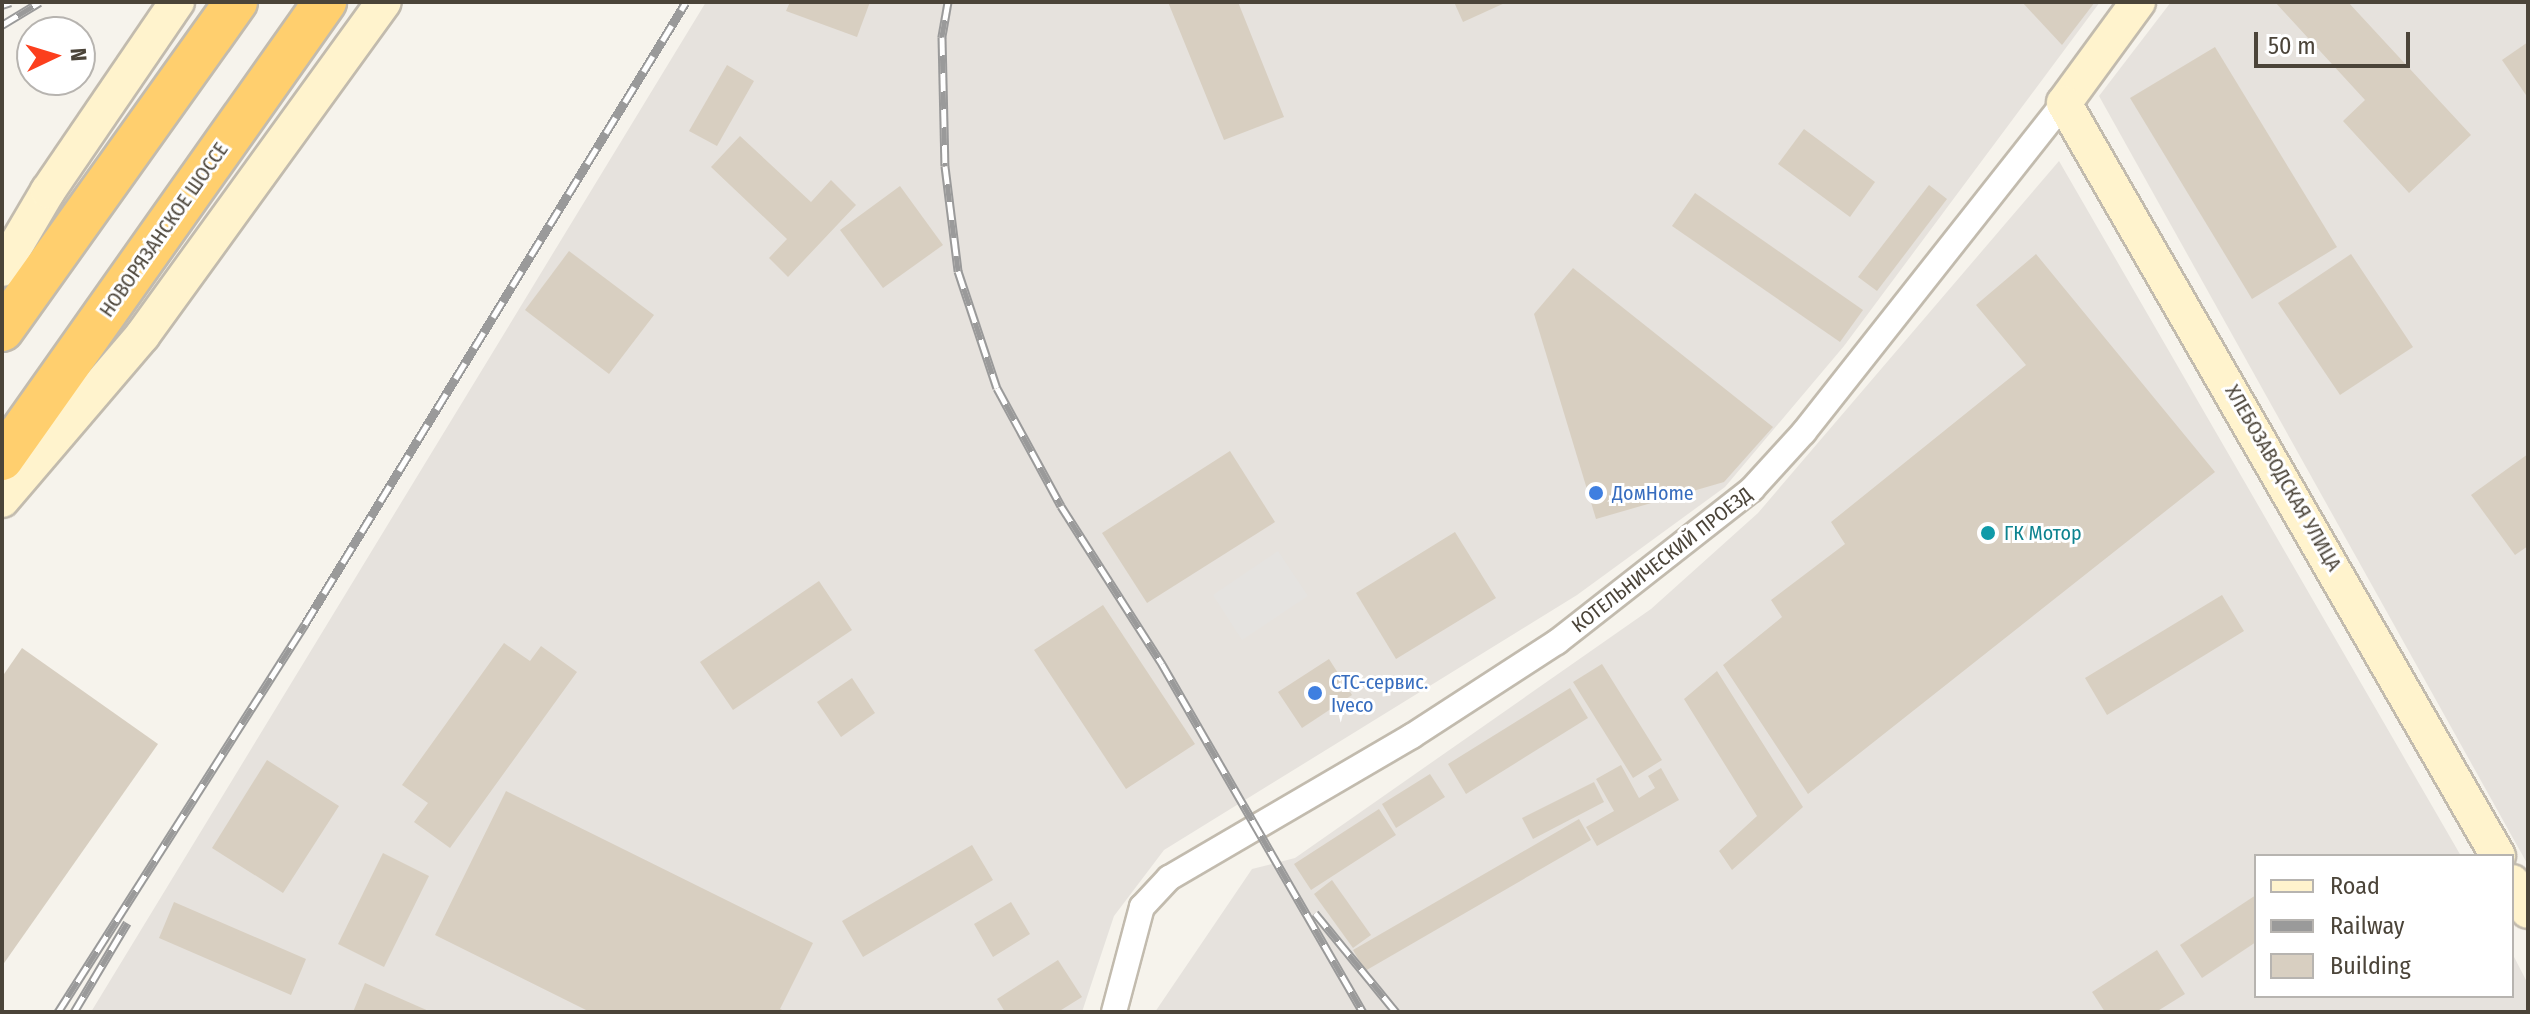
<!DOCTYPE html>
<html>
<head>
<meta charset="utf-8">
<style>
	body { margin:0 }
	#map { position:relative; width:2530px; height:1014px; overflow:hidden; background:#f6f3ec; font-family:"Fira Sans Condensed",sans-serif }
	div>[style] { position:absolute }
	.industrial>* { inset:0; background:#e6e2dd }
	.parking>* { inset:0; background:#e5e3e0 }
	.building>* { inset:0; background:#d8cfc1 }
	.roads { filter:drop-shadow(2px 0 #c2bbae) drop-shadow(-2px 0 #c2bbae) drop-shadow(0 2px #c2bbae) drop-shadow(0 -2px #c2bbae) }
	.street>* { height:24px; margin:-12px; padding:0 12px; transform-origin:12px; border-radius:12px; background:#fff }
	.secondary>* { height:34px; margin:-17px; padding:0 17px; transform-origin:17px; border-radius:17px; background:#fff3cd }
	.highway>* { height:42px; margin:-21px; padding:0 21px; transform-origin:21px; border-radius:21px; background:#ffcf6e }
	.rail>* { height:9px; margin-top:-4.5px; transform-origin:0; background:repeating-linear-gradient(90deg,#fff 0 18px,#9a9a9a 0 36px); box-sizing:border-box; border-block:2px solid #9a9a9a }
	.dots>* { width:22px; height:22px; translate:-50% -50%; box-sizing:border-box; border:4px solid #fff; border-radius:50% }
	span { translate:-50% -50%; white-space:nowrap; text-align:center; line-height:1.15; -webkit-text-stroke:6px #fff; paint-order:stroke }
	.street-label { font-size:20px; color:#4b4439 }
	.shop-label { font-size:20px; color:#366cbe }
	.left { translate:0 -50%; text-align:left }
	.culture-label { font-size:20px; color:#0d838f }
	.frame { position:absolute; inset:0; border:4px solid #4b4439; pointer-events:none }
	.legend { position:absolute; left:2254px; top:854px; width:260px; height:144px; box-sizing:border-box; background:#fff; border:2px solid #b7b4b0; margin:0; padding:10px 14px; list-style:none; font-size:24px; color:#4b4439 }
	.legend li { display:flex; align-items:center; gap:16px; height:40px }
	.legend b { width:40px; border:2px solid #b7b4b0 }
	.north { position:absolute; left:16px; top:16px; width:80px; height:80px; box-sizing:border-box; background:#fff; border:2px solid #b7b4b0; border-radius:50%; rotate:86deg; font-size:22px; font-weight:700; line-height:32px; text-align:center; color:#4b4439 }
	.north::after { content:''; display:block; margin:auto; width:28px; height:36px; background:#fc3f1d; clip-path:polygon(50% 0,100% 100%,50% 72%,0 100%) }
	.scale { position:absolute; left:2254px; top:32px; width:156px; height:36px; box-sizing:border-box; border:4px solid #4b4439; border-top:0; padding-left:10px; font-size:24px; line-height:28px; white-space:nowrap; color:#4b4439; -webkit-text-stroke:6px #fff; paint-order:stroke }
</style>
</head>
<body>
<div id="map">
	<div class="industrial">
		<div style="clip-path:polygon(706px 2px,2100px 2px,1844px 346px,1725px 487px,1577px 595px,1164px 850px,1114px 916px,1082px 1012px,91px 1012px)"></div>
		<div style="clip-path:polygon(2171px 2px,2528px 2px,2528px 865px,2099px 96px)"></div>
		<div style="clip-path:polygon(2059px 161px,2461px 856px,2256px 856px,2256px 996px,2512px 996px,2512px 953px,2528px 984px,2528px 1012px,1155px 1012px,1252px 869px,1295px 858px,1651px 609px,1758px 513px)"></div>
	</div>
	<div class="parking">
		<div style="clip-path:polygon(1278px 551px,1308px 596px,1242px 640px,1213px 595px)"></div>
	</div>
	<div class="building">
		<div style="clip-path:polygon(790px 2px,870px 2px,857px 37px,786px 11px)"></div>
		<div style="clip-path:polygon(1168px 2px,1238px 2px,1284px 117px,1224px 140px)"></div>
		<div style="clip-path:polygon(1454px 2px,1507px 2px,1463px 22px)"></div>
		<div style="clip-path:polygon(2022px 2px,2095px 2px,2062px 45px)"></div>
		<div style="clip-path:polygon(2275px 2px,2348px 2px,2471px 135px,2409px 193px,2343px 121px,2365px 100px)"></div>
		<div style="clip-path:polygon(2528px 42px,2528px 98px,2502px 60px)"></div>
		<div style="clip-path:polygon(2215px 47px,2337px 247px,2252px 299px,2130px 98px)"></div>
		<div style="clip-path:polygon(727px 65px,754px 81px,717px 146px,689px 131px)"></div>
		<div style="clip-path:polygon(1804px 129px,1875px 182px,1850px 217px,1778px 164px)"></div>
		<div style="clip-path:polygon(740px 136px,811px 202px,831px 180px,856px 205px,788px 277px,769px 258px,787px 239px,711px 167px)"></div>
		<div style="clip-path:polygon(1929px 185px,1947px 199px,1877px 291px,1858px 277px)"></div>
		<div style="clip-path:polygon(900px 186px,943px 245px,883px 288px,840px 230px)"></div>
		<div style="clip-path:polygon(1695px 193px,1863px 310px,1840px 342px,1672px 226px)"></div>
		<div style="clip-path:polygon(569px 251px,654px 315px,609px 374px,525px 310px)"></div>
		<div style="clip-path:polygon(2036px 254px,2215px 472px,1808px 794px,1723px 665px,1782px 617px,1771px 600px,1845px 544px,1831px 522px,2026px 365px,1976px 305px)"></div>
		<div style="clip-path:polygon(2351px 254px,2413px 347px,2340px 395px,2278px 303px)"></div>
		<div style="clip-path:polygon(1573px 268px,1773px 427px,1724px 482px,1596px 519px,1534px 314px)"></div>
		<div style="clip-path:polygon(1230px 451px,1275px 522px,1147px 603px,1102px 533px)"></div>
		<div style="clip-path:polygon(2528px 454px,2528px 546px,2515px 555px,2471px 495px)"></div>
		<div style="clip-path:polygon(1455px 532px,1496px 598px,1396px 659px,1356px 593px)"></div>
		<div style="clip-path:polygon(819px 581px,852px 630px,733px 710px,700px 662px)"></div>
		<div style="clip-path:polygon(2222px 595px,2244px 631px,2107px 715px,2085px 678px)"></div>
		<div style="clip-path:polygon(1103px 605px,1195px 744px,1126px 789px,1034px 650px)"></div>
		<div style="clip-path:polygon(504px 643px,530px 661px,541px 646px,577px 672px,450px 848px,414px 822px,428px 803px,402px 785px)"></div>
		<div style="clip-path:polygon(22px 648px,158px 744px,2px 966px,2px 677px)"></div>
		<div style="clip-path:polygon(1329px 659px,1352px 695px,1302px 728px,1278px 692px)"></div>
		<div style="clip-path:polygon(1602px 664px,1662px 760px,1633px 778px,1573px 682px)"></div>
		<div style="clip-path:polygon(1717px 671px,1803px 807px,1732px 870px,1719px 851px,1757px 816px,1684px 699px)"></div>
		<div style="clip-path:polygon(852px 678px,875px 713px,841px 737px,817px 702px)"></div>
		<div style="clip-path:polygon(1570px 688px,1588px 718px,1466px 794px,1448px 764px)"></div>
		<div style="clip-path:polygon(267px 760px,339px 806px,283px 893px,212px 848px)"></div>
		<div style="clip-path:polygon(1621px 765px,1639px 798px,1655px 788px,1648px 776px,1661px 768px,1679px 800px,1597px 846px,1586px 827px,1614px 811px,1596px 779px)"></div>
		<div style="clip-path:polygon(1430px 774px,1445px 797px,1396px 828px,1382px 804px)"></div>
		<div style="clip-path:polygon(1594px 782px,1604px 802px,1533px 839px,1522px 818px)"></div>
		<div style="clip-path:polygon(506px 791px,813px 943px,780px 1009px,787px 1012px,590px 1012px,435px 935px)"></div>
		<div style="clip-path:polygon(1379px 809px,1396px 835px,1311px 890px,1294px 864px)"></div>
		<div style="clip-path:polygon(1579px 819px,1591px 840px,1365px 971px,1353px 950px)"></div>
		<div style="clip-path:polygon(972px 845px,993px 880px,863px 957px,842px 921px)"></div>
		<div style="clip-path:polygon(383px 853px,429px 876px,384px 967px,338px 944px)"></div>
		<div style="clip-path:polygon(1332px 880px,1371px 935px,1353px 948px,1314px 894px)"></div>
		<div style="clip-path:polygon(2256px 895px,2256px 942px,2202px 978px,2180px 945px)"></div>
		<div style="clip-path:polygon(174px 902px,306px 959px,291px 995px,159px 938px)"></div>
		<div style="clip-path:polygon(1011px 902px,1030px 934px,993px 957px,974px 924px)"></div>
		<div style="clip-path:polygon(2157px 950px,2185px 994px,2156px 1012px,2105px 1012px,2092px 992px)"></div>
		<div style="clip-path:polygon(1058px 960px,1082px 997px,1058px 1012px,1005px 1012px,997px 999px)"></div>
		<div style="clip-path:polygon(365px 983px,431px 1012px,353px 1012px)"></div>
	</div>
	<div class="roads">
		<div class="street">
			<div style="left:1114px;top:1012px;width:109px;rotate:-75.1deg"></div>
			<div style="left:1142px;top:907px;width:40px;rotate:-47deg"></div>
			<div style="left:1169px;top:878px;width:281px;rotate:-30.3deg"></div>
			<div style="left:1412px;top:736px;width:173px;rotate:-33deg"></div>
			<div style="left:1557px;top:642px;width:248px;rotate:-38.1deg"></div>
			<div style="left:1752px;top:489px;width:77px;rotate:-47.6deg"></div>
			<div style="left:1804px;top:432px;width:419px;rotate:-51.7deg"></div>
		</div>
		<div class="secondary">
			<div style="left:2138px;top:2px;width:125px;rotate:126.2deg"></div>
			<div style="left:2064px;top:103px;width:869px;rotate:60.04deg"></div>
			<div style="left:2px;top:269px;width:91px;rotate:-59.5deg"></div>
			<div style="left:48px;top:191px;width:229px;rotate:-55.7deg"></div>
			<div style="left:2px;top:500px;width:216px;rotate:-49.5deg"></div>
			<div style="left:142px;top:336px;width:412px;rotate:-54.1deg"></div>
			<div style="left:2512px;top:882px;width:33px;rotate:61deg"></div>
		</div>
		<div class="highway">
			<div style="left:2px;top:330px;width:403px;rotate:-54.5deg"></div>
			<div style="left:2px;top:459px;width:560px;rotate:-54.75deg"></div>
		</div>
	</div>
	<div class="rail">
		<div style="left:948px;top:2px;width:36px;rotate:100deg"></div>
		<div style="left:942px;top:37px;width:129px;rotate:88.7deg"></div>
		<div style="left:945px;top:166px;width:106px;rotate:82.9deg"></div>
		<div style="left:958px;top:271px;width:123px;rotate:71.6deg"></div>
		<div style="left:997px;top:388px;width:134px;rotate:61.5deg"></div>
		<div style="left:1061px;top:506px;width:188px;rotate:57.4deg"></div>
		<div style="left:1162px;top:664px;width:402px;rotate:60deg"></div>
		<div style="left:2px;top:5px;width:9px;rotate:-18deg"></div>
		<div style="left:2px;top:25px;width:44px;rotate:-31.2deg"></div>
		<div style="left:1315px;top:913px;width:128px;rotate:50.7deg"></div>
		<div style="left:58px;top:1012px;width:460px;rotate:-57.5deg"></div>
		<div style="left:305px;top:624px;width:729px;rotate:-58.51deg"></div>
		<div style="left:74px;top:1012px;width:104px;rotate:-59.2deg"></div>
	</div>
	<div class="dots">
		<div style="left:1596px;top:493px;background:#3f7fe0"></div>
		<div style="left:1988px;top:533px;background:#0f9aa8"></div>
		<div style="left:1315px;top:693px;background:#3f7fe0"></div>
	</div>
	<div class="street-label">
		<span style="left:164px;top:230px;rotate:-55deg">НОВОРЯЗАНСКОЕ ШОССЕ</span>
		<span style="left:2283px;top:478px;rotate:60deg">ХЛЕБОЗАВОДСКАЯ УЛИЦА</span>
		<span style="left:1662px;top:560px;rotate:-38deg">КОТЕЛЬНИЧЕСКИЙ ПРОЕЗД</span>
	</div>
	<div class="shop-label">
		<span class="left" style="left:1612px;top:493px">ДомHome</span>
		<span class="left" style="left:1331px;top:694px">СТС-сервис.<br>Iveco</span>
	</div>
	<div class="culture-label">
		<span class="left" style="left:2004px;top:533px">ГК Мотор</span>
	</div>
	<div class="frame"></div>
	<ul class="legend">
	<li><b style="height:10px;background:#fff3cd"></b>Road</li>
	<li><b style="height:10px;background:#9a9a9a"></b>Railway</li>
	<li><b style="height:22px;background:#d8cfc1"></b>Building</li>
	</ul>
	<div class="north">N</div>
	<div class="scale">50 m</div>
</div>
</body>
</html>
